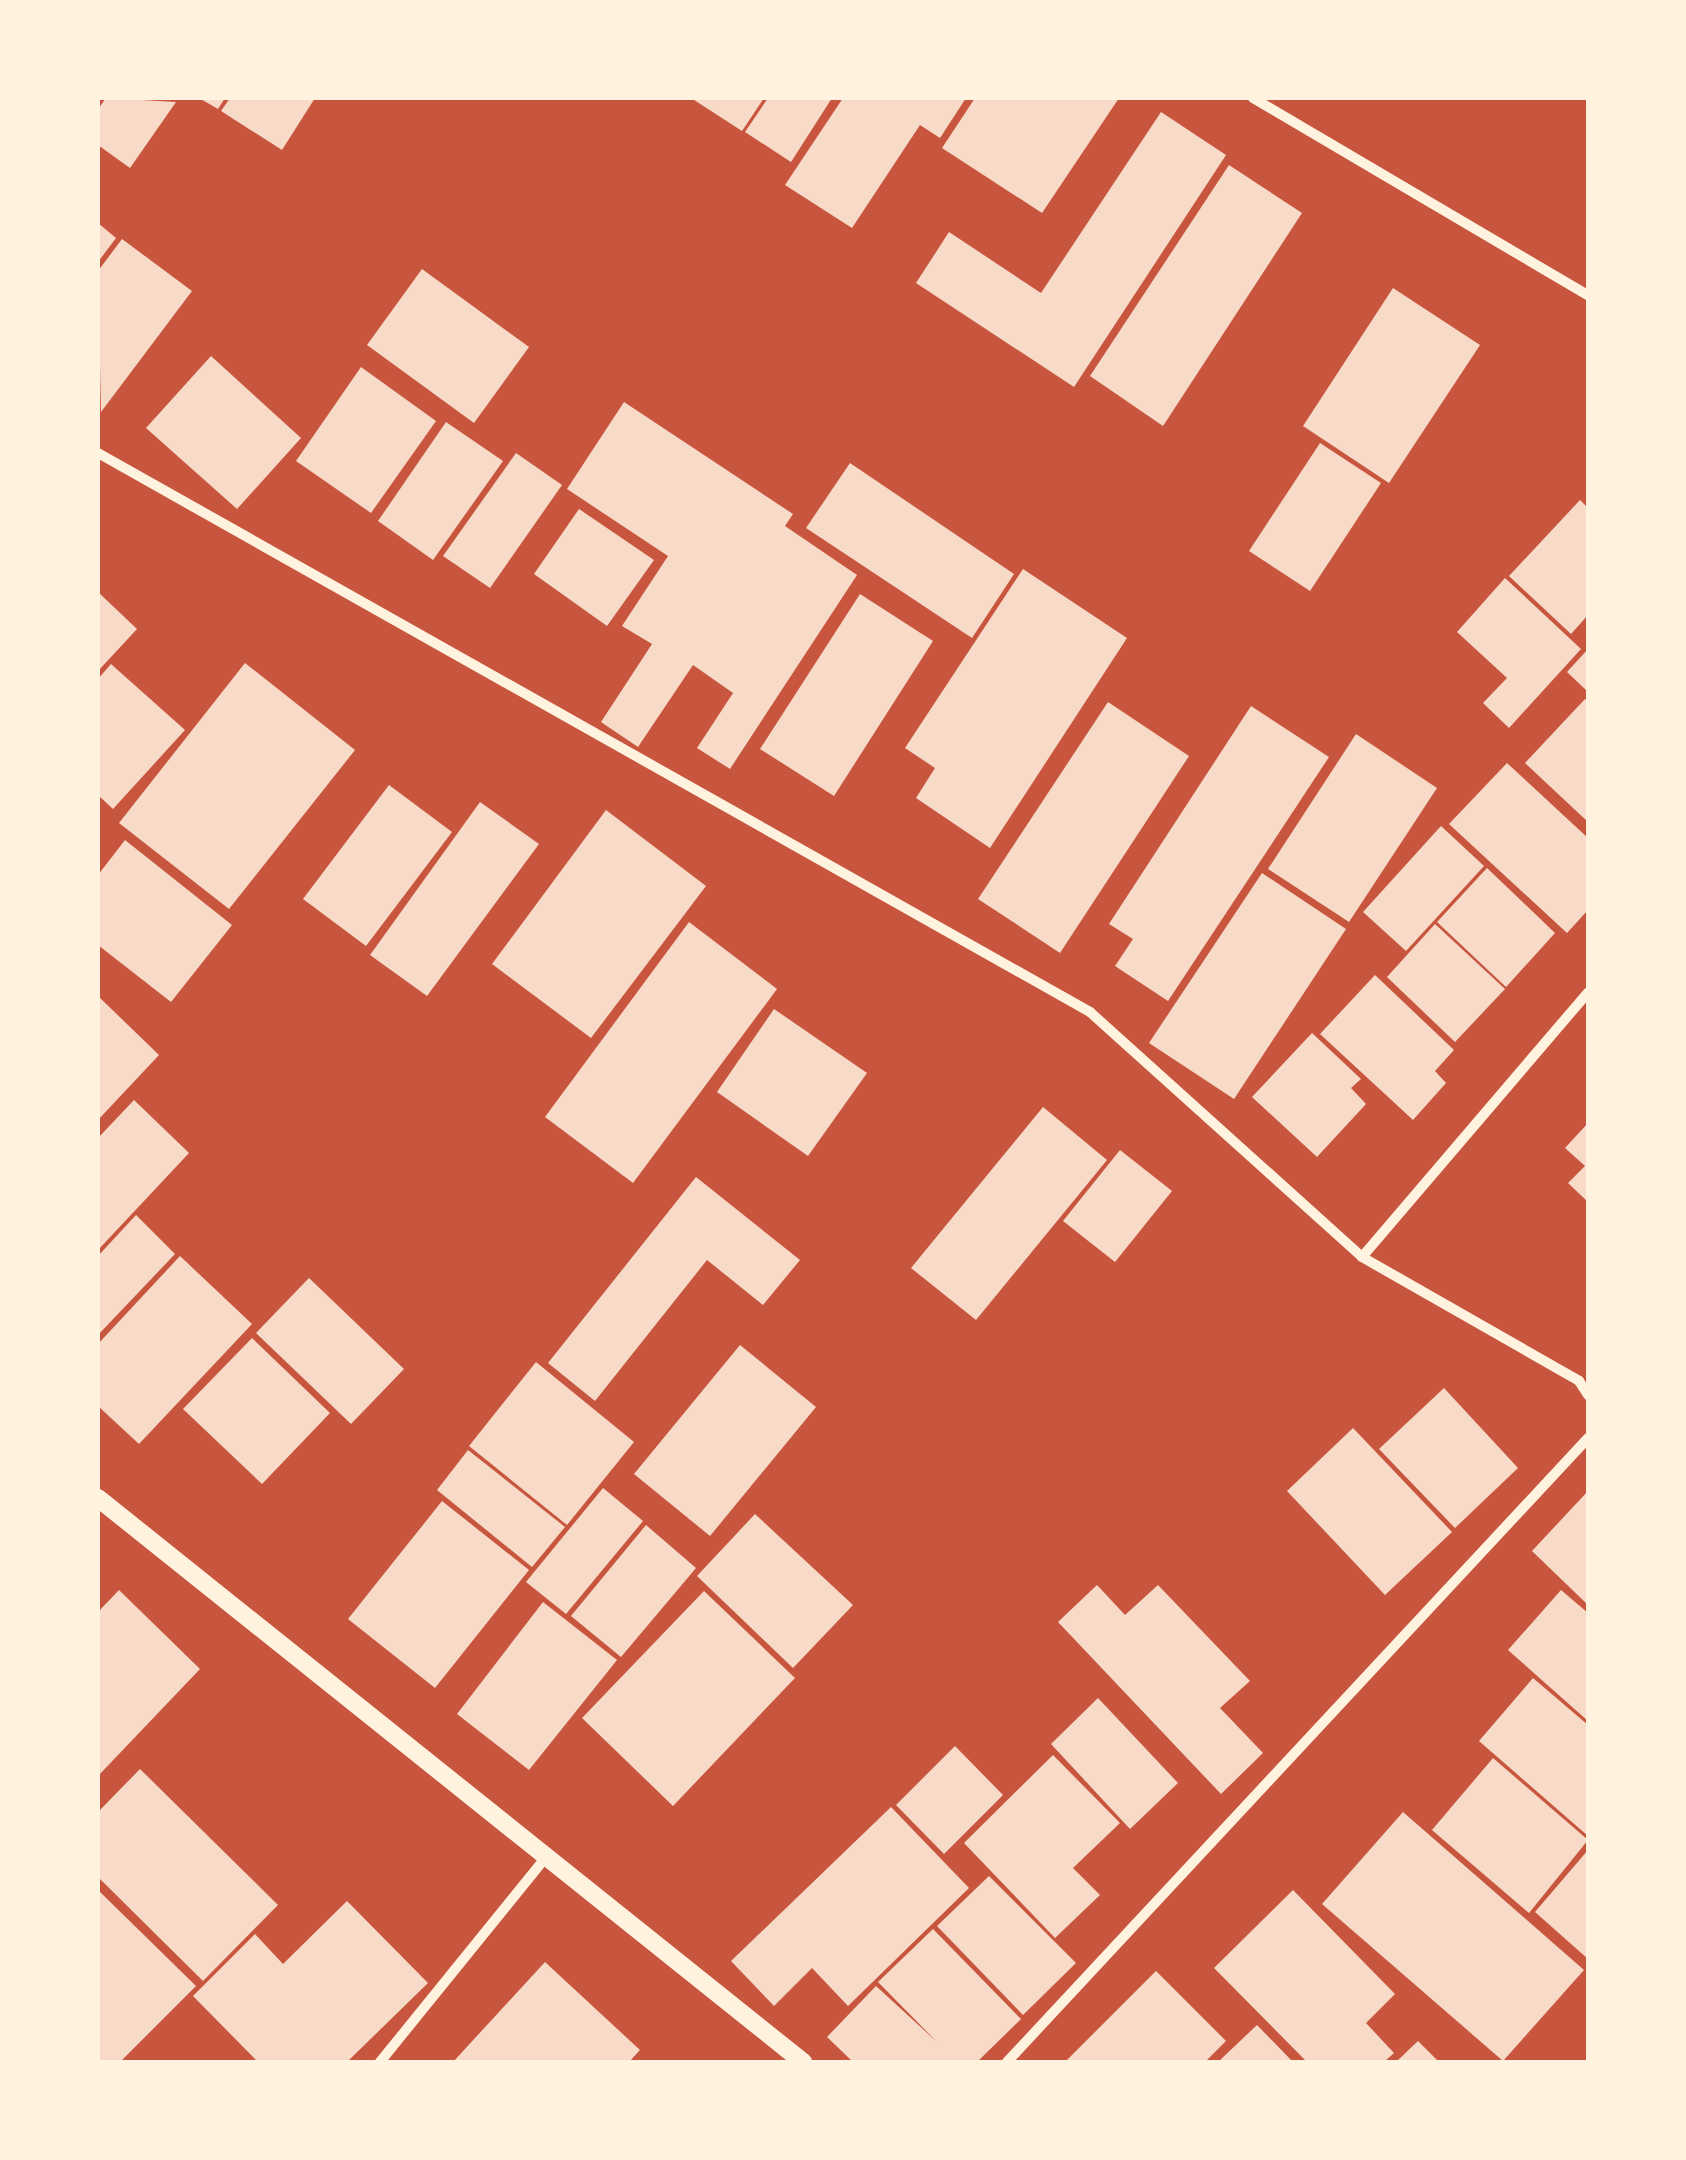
<!DOCTYPE html>
<html>
<head>
<meta charset="utf-8">
<style>
	body { margin:0 }
	#map { position:relative; width:1686px; height:2160px; overflow:hidden; background:#c8553d; font-family:"Archivo Narrow",sans-serif }
	div>[style] { position:absolute }
	.building>* { inset:0; background:#f7dbc8 }
	.minor>* { height:10px; margin:-5px; padding:0 5px; transform-origin:5px; border-radius:5px; background:#fff3e0 }
	.tertiary>* { height:18px; margin:-9px; padding:0 9px; transform-origin:9px; border-radius:9px; background:#fff3e0 }
	span { translate:-50% -50%; white-space:nowrap; text-align:center; line-height:1.15; -webkit-text-stroke:8px #fff3e0; paint-order:stroke }
	.frame { position:absolute; inset:0; border:100px solid #fff3e0; pointer-events:none }
</style>
</head>
<body>
<div id="map">
	<div class="building">
		<div style="clip-path:polygon(106px 98px,176px 102px,130px 168px,98px 145px,98px 109px)"></div>
		<div style="clip-path:polygon(199px 98px,225px 98px,218px 109px)"></div>
		<div style="clip-path:polygon(230px 98px,315px 98px,282px 150px,221px 111px)"></div>
		<div style="clip-path:polygon(691px 98px,764px 98px,742px 131px)"></div>
		<div style="clip-path:polygon(768px 98px,832px 98px,791px 162px,745px 132px)"></div>
		<div style="clip-path:polygon(843px 98px,966px 98px,940px 138px,920px 125px,852px 228px,785px 185px)"></div>
		<div style="clip-path:polygon(975px 98px,1119px 98px,1042px 213px,942px 148px)"></div>
		<div style="clip-path:polygon(1161px 112px,1226px 155px,1074px 387px,916px 283px,949px 232px,1041px 293px)"></div>
		<div style="clip-path:polygon(1229px 165px,1302px 213px,1163px 426px,1090px 376px)"></div>
		<div style="clip-path:polygon(98px 223px,116px 238px,98px 262px)"></div>
		<div style="clip-path:polygon(122px 239px,192px 291px,101px 412px,98px 271px)"></div>
		<div style="clip-path:polygon(422px 269px,529px 347px,474px 423px,367px 345px)"></div>
		<div style="clip-path:polygon(1393px 288px,1480px 345px,1389px 483px,1303px 426px)"></div>
		<div style="clip-path:polygon(211px 356px,301px 438px,237px 509px,146px 428px)"></div>
		<div style="clip-path:polygon(361px 367px,436px 421px,371px 513px,296px 461px)"></div>
		<div style="clip-path:polygon(624px 402px,793px 514px,785px 526px,857px 575px,730px 769px,697px 748px,733px 693px,693px 665px,638px 747px,601px 722px,652px 644px,622px 626px,668px 556px,567px 489px)"></div>
		<div style="clip-path:polygon(446px 422px,503px 461px,433px 560px,378px 521px)"></div>
		<div style="clip-path:polygon(1320px 443px,1381px 483px,1310px 591px,1249px 551px)"></div>
		<div style="clip-path:polygon(516px 453px,562px 485px,490px 588px,443px 556px)"></div>
		<div style="clip-path:polygon(850px 463px,1014px 574px,972px 638px,806px 528px)"></div>
		<div style="clip-path:polygon(1580px 500px,1588px 508px,1588px 615px,1571px 634px,1509px 576px)"></div>
		<div style="clip-path:polygon(579px 509px,654px 560px,607px 626px,534px 574px)"></div>
		<div style="clip-path:polygon(1023px 569px,1127px 638px,990px 848px,916px 798px,935px 768px,905px 748px)"></div>
		<div style="clip-path:polygon(1505px 578px,1581px 649px,1509px 728px,1483px 703px,1507px 678px,1457px 632px)"></div>
		<div style="clip-path:polygon(98px 592px,137px 629px,98px 671px)"></div>
		<div style="clip-path:polygon(860px 594px,933px 641px,834px 796px,760px 749px)"></div>
		<div style="clip-path:polygon(1588px 649px,1588px 692px,1567px 672px)"></div>
		<div style="clip-path:polygon(245px 663px,355px 750px,229px 909px,119px 823px)"></div>
		<div style="clip-path:polygon(111px 664px,185px 730px,113px 809px,98px 795px,98px 679px)"></div>
		<div style="clip-path:polygon(1585px 699px,1588px 702px,1588px 822px,1525px 763px)"></div>
		<div style="clip-path:polygon(1108px 702px,1189px 756px,1060px 953px,978px 899px)"></div>
		<div style="clip-path:polygon(1251px 706px,1329px 757px,1168px 1001px,1115px 966px,1133px 939px,1109px 924px)"></div>
		<div style="clip-path:polygon(1356px 734px,1437px 788px,1349px 922px,1268px 869px)"></div>
		<div style="clip-path:polygon(1507px 763px,1588px 838px,1588px 910px,1567px 933px,1449px 824px)"></div>
		<div style="clip-path:polygon(389px 785px,452px 832px,366px 946px,303px 899px)"></div>
		<div style="clip-path:polygon(480px 802px,539px 844px,427px 996px,370px 955px)"></div>
		<div style="clip-path:polygon(606px 810px,706px 886px,591px 1038px,492px 964px)"></div>
		<div style="clip-path:polygon(1441px 826px,1484px 866px,1406px 951px,1363px 912px)"></div>
		<div style="clip-path:polygon(125px 840px,232px 925px,171px 1002px,98px 945px,98px 875px)"></div>
		<div style="clip-path:polygon(1487px 868px,1555px 933px,1506px 987px,1437px 922px)"></div>
		<div style="clip-path:polygon(1262px 873px,1346px 929px,1234px 1099px,1149px 1043px)"></div>
		<div style="clip-path:polygon(689px 922px,777px 989px,633px 1183px,545px 1117px)"></div>
		<div style="clip-path:polygon(1435px 924px,1505px 989px,1455px 1042px,1387px 977px)"></div>
		<div style="clip-path:polygon(1375px 975px,1454px 1050px,1435px 1071px,1446px 1083px,1413px 1120px,1320px 1034px)"></div>
		<div style="clip-path:polygon(98px 996px,159px 1055px,98px 1120px)"></div>
		<div style="clip-path:polygon(774px 1009px,867px 1073px,808px 1156px,717px 1092px)"></div>
		<div style="clip-path:polygon(1312px 1033px,1361px 1079px,1351px 1088px,1366px 1104px,1317px 1157px,1252px 1097px)"></div>
		<div style="clip-path:polygon(134px 1100px,189px 1153px,98px 1250px,98px 1138px)"></div>
		<div style="clip-path:polygon(1043px 1107px,1107px 1160px,976px 1320px,911px 1268px)"></div>
		<div style="clip-path:polygon(1588px 1123px,1588px 1202px,1568px 1183px,1585px 1166px,1565px 1148px)"></div>
		<div style="clip-path:polygon(1120px 1150px,1172px 1191px,1115px 1262px,1063px 1221px)"></div>
		<div style="clip-path:polygon(696px 1177px,800px 1260px,763px 1305px,707px 1260px,595px 1401px,548px 1363px)"></div>
		<div style="clip-path:polygon(136px 1215px,175px 1254px,98px 1335px,98px 1256px)"></div>
		<div style="clip-path:polygon(180px 1256px,252px 1324px,139px 1444px,98px 1406px,98px 1344px)"></div>
		<div style="clip-path:polygon(309px 1278px,404px 1369px,351px 1424px,256px 1333px)"></div>
		<div style="clip-path:polygon(252px 1338px,330px 1413px,262px 1484px,183px 1409px)"></div>
		<div style="clip-path:polygon(740px 1345px,816px 1407px,710px 1536px,634px 1474px)"></div>
		<div style="clip-path:polygon(536px 1362px,634px 1442px,567px 1525px,469px 1446px)"></div>
		<div style="clip-path:polygon(1444px 1388px,1518px 1468px,1455px 1528px,1379px 1449px)"></div>
		<div style="clip-path:polygon(1353px 1428px,1452px 1532px,1385px 1595px,1287px 1491px)"></div>
		<div style="clip-path:polygon(468px 1450px,565px 1527px,532px 1567px,437px 1490px)"></div>
		<div style="clip-path:polygon(603px 1488px,643px 1521px,566px 1614px,526px 1582px)"></div>
		<div style="clip-path:polygon(1588px 1491px,1588px 1605px,1532px 1551px)"></div>
		<div style="clip-path:polygon(442px 1501px,529px 1570px,435px 1688px,348px 1619px)"></div>
		<div style="clip-path:polygon(755px 1514px,853px 1605px,793px 1668px,697px 1576px)"></div>
		<div style="clip-path:polygon(646px 1525px,696px 1568px,621px 1657px,571px 1616px)"></div>
		<div style="clip-path:polygon(1097px 1585px,1125px 1615px,1158px 1585px,1250px 1681px,1220px 1708px,1263px 1753px,1221px 1794px,1058px 1622px)"></div>
		<div style="clip-path:polygon(119px 1590px,200px 1669px,98px 1776px,98px 1612px)"></div>
		<div style="clip-path:polygon(1561px 1590px,1588px 1613px,1588px 1721px,1508px 1650px)"></div>
		<div style="clip-path:polygon(704px 1591px,795px 1678px,673px 1806px,582px 1718px)"></div>
		<div style="clip-path:polygon(543px 1602px,617px 1660px,529px 1770px,457px 1714px)"></div>
		<div style="clip-path:polygon(1533px 1678px,1588px 1725px,1588px 1836px,1479px 1741px)"></div>
		<div style="clip-path:polygon(1098px 1698px,1178px 1783px,1130px 1829px,1051px 1744px)"></div>
		<div style="clip-path:polygon(955px 1746px,1003px 1795px,944px 1854px,896px 1805px)"></div>
		<div style="clip-path:polygon(1053px 1755px,1120px 1823px,1073px 1868px,1100px 1895px,1055px 1938px,964px 1843px)"></div>
		<div style="clip-path:polygon(1493px 1758px,1588px 1840px,1529px 1913px,1432px 1830px)"></div>
		<div style="clip-path:polygon(140px 1769px,278px 1905px,203px 1981px,98px 1877px,98px 1812px)"></div>
		<div style="clip-path:polygon(891px 1807px,969px 1888px,848px 2006px,812px 1968px,774px 2006px,731px 1961px)"></div>
		<div style="clip-path:polygon(1403px 1812px,1584px 1970px,1503px 2061px,1322px 1904px)"></div>
		<div style="clip-path:polygon(1588px 1850px,1588px 1959px,1535px 1912px)"></div>
		<div style="clip-path:polygon(989px 1876px,1076px 1963px,1023px 2015px,937px 1926px)"></div>
		<div style="clip-path:polygon(98px 1890px,196px 1986px,120px 2062px,98px 2062px)"></div>
		<div style="clip-path:polygon(1293px 1890px,1395px 1994px,1366px 2023px,1394px 2053px,1384px 2062px,1307px 2062px,1214px 1968px)"></div>
		<div style="clip-path:polygon(347px 1901px,428px 1983px,347px 2062px,258px 2062px,193px 1996px,255px 1934px,283px 1964px)"></div>
		<div style="clip-path:polygon(933px 1929px,1021px 2019px,977px 2062px,853px 2062px,827px 2037px,876px 1986px,937px 2042px,878px 1982px)"></div>
		<div style="clip-path:polygon(545px 1962px,640px 2050px,629px 2062px,453px 2062px)"></div>
		<div style="clip-path:polygon(1156px 1971px,1226px 2041px,1205px 2062px,1065px 2062px)"></div>
		<div style="clip-path:polygon(1257px 2025px,1293px 2062px,1218px 2062px)"></div>
		<div style="clip-path:polygon(1418px 2041px,1439px 2062px,1396px 2062px)"></div>
	</div>
	<div class="minor">
		<div style="left:1253px;top:98px;width:389px;rotate:30.5deg"></div>
		<div style="left:98px;top:453px;width:1139px;rotate:29.4deg"></div>
		<div style="left:1090px;top:1012px;width:366px;rotate:42deg"></div>
		<div style="left:1362px;top:1257px;width:250px;rotate:29.7deg"></div>
		<div style="left:1579px;top:1381px;width:17px;rotate:57deg"></div>
		<div style="left:1362px;top:1257px;width:348px;rotate:-49.5deg"></div>
		<div style="left:380px;top:2062px;width:265px;rotate:-51deg"></div>
		<div style="left:1007px;top:2062px;width:853px;rotate:-47.04deg"></div>
	</div>
	<div class="tertiary">
		<div style="left:98px;top:1498px;width:903px;rotate:38.66deg"></div>
	</div>
	<div class="frame"></div>
</div>
</body>
</html>
